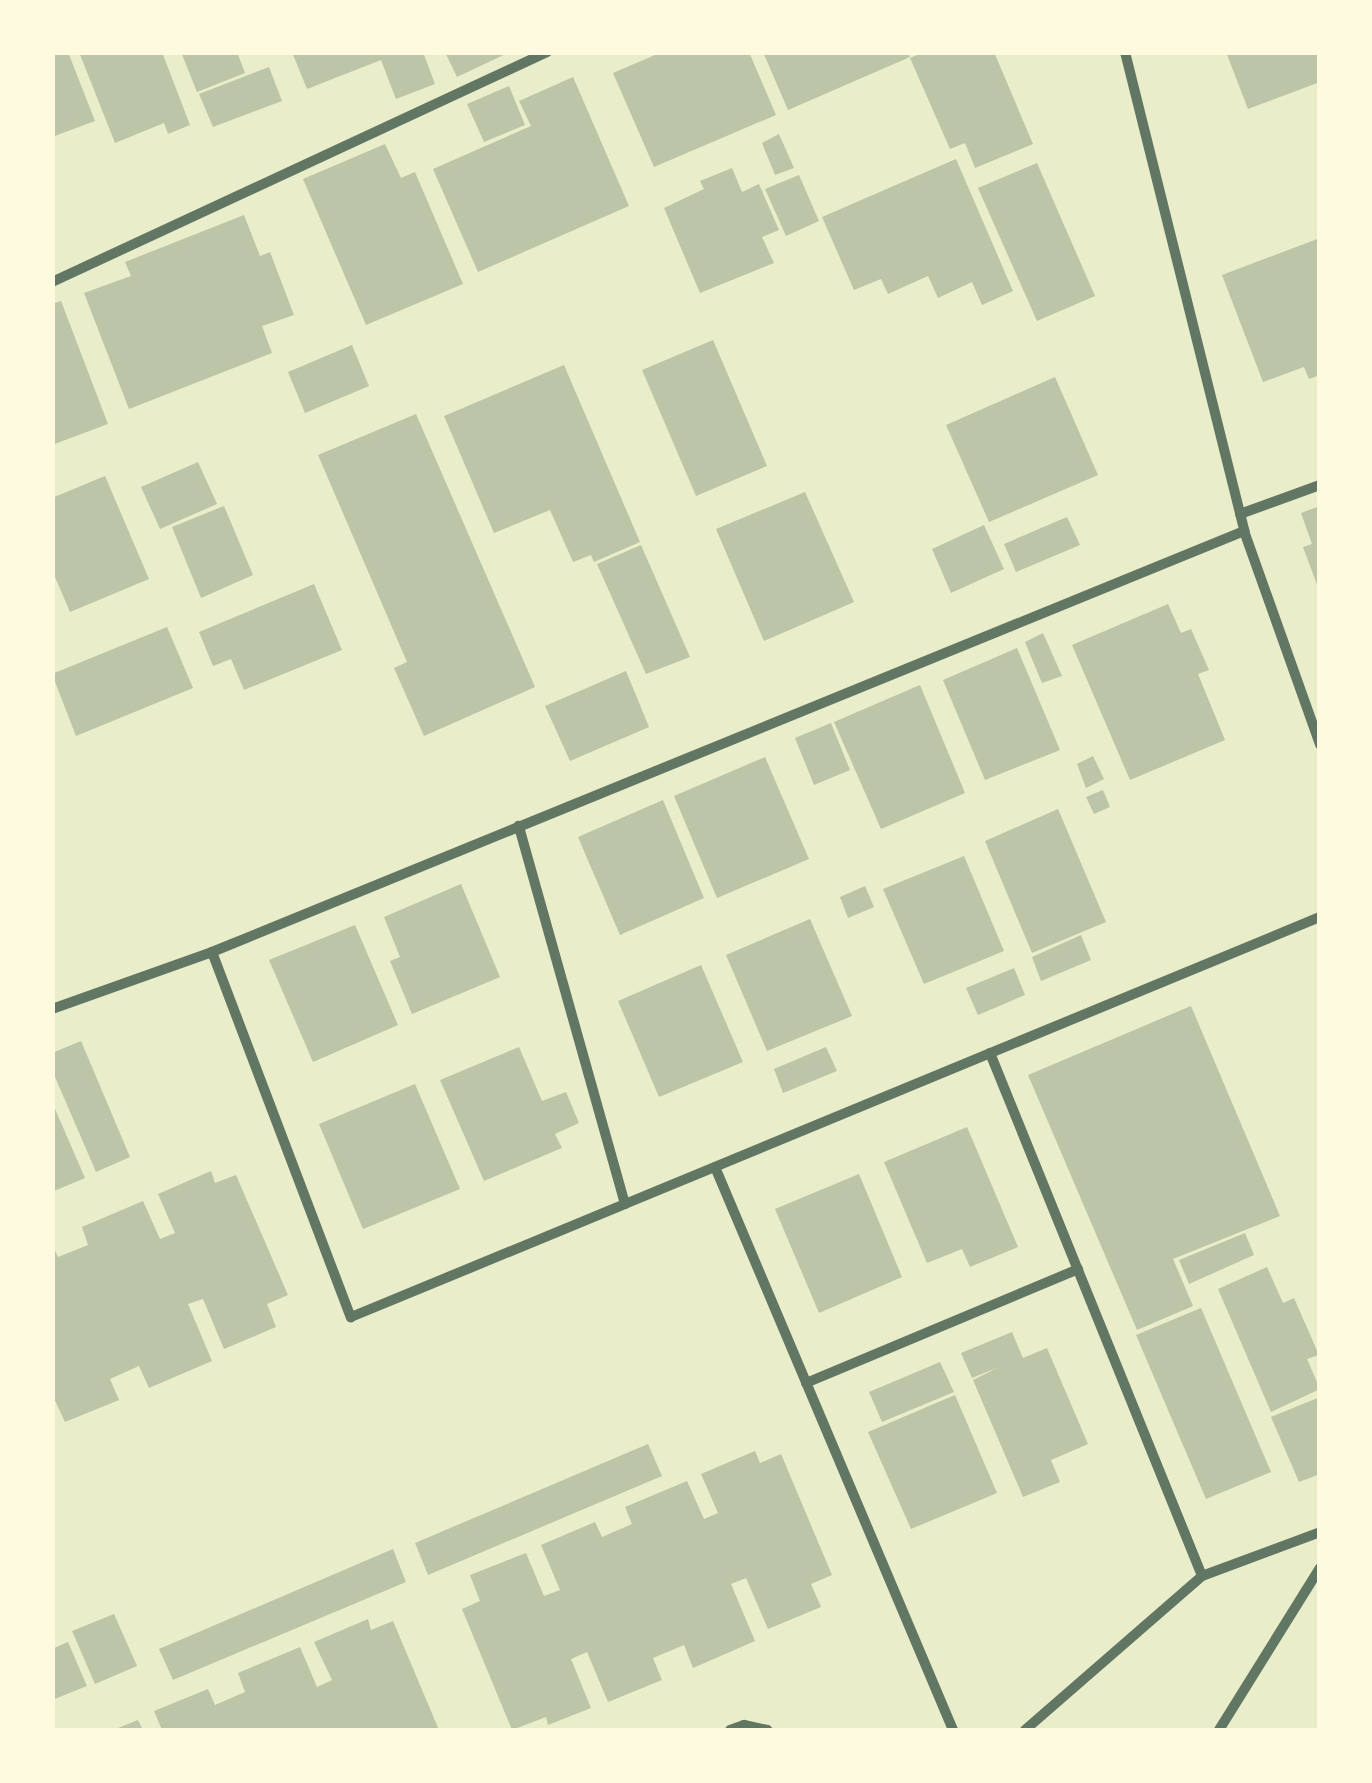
<!DOCTYPE html>
<html>
<head>
<meta charset="utf-8">
<style>
	body { margin:0 }
	#map { position:relative; width:1372px; height:1783px; overflow:hidden; background:#e9edc9; font-family:"Exo 2",sans-serif }
	div>[style] { position:absolute }
	.building>* { inset:0; background:#bcc5a7 }
	.minor>* { height:10px; margin:-5px; padding:0 5px; transform-origin:5px; border-radius:5px; background:#617663 }
	span { translate:-50% -50%; white-space:nowrap; text-align:center; line-height:1.15; -webkit-text-stroke:10px #fefae0; paint-order:stroke }
	.frame { position:absolute; inset:0; border:55px solid #fefae0; pointer-events:none }
</style>
</head>
<body>
<div id="map">
	<div class="building">
		<div style="clip-path:polygon(52px 52px,68px 52px,95px 121px,52px 137px)"></div>
		<div style="clip-path:polygon(79px 52px,162px 52px,190px 125px,168px 134px,164px 123px,115px 143px)"></div>
		<div style="clip-path:polygon(181px 52px,237px 52px,245px 73px,197px 92px)"></div>
		<div style="clip-path:polygon(292px 52px,423px 52px,435px 84px,396px 99px,381px 60px,307px 89px)"></div>
		<div style="clip-path:polygon(445px 52px,510px 52px,457px 77px)"></div>
		<div style="clip-path:polygon(662px 52px,749px 52px,776px 115px,654px 167px,613px 73px)"></div>
		<div style="clip-path:polygon(763px 52px,908px 52px,910px 57px,788px 110px)"></div>
		<div style="clip-path:polygon(924px 52px,994px 52px,1033px 144px,975px 168px,965px 143px,950px 149px,910px 58px)"></div>
		<div style="clip-path:polygon(1226px 52px,1320px 52px,1320px 82px,1248px 109px)"></div>
		<div style="clip-path:polygon(269px 67px,282px 101px,213px 127px,199px 94px)"></div>
		<div style="clip-path:polygon(573px 77px,629px 206px,478px 272px,433px 169px,531px 126px,519px 101px)"></div>
		<div style="clip-path:polygon(509px 86px,525px 125px,484px 142px,467px 104px)"></div>
		<div style="clip-path:polygon(779px 134px,794px 168px,775px 175px,762px 143px)"></div>
		<div style="clip-path:polygon(385px 144px,401px 178px,415px 172px,463px 284px,366px 325px,303px 179px)"></div>
		<div style="clip-path:polygon(956px 159px,1013px 291px,982px 305px,972px 282px,938px 298px,928px 276px,888px 294px,881px 279px,854px 290px,822px 217px)"></div>
		<div style="clip-path:polygon(1037px 163px,1095px 296px,1037px 321px,978px 188px)"></div>
		<div style="clip-path:polygon(732px 168px,742px 192px,759px 184px,779px 230px,762px 237px,774px 263px,700px 293px,664px 208px,704px 189px,700px 181px)"></div>
		<div style="clip-path:polygon(799px 175px,819px 221px,786px 236px,765px 189px)"></div>
		<div style="clip-path:polygon(244px 215px,260px 256px,270px 252px,294px 315px,262px 326px,272px 353px,129px 409px,84px 293px,131px 276px,125px 262px)"></div>
		<div style="clip-path:polygon(1320px 238px,1320px 375px,1309px 379px,1304px 367px,1263px 382px,1222px 275px)"></div>
		<div style="clip-path:polygon(61px 301px,108px 424px,52px 445px,52px 304px)"></div>
		<div style="clip-path:polygon(713px 340px,767px 466px,696px 496px,642px 370px)"></div>
		<div style="clip-path:polygon(352px 345px,369px 386px,305px 413px,288px 372px)"></div>
		<div style="clip-path:polygon(564px 365px,640px 542px,594px 562px,591px 555px,573px 562px,550px 510px,494px 533px,444px 416px)"></div>
		<div style="clip-path:polygon(1055px 377px,1098px 475px,989px 522px,946px 425px)"></div>
		<div style="clip-path:polygon(416px 414px,535px 687px,424px 736px,394px 668px,407px 662px,318px 455px)"></div>
		<div style="clip-path:polygon(198px 462px,217px 504px,160px 529px,141px 487px)"></div>
		<div style="clip-path:polygon(105px 476px,149px 579px,70px 612px,52px 570px,52px 498px)"></div>
		<div style="clip-path:polygon(805px 492px,854px 602px,764px 641px,716px 529px)"></div>
		<div style="clip-path:polygon(224px 506px,253px 575px,201px 598px,172px 527px)"></div>
		<div style="clip-path:polygon(1320px 506px,1320px 590px,1319px 590px,1303px 547px,1312px 544px,1301px 513px)"></div>
		<div style="clip-path:polygon(1067px 517px,1080px 545px,1016px 572px,1004px 544px)"></div>
		<div style="clip-path:polygon(984px 525px,1004px 569px,951px 593px,932px 549px)"></div>
		<div style="clip-path:polygon(641px 545px,690px 657px,646px 674px,597px 564px)"></div>
		<div style="clip-path:polygon(314px 584px,342px 650px,244px 690px,231px 659px,213px 666px,199px 632px)"></div>
		<div style="clip-path:polygon(1168px 604px,1181px 633px,1191px 629px,1209px 670px,1198px 674px,1225px 740px,1130px 780px,1072px 645px)"></div>
		<div style="clip-path:polygon(167px 627px,193px 688px,76px 736px,52px 674px)"></div>
		<div style="clip-path:polygon(1043px 633px,1062px 676px,1042px 683px,1025px 642px)"></div>
		<div style="clip-path:polygon(1017px 648px,1060px 750px,985px 780px,943px 680px)"></div>
		<div style="clip-path:polygon(626px 671px,649px 727px,570px 761px,545px 706px)"></div>
		<div style="clip-path:polygon(920px 685px,965px 793px,881px 829px,834px 722px)"></div>
		<div style="clip-path:polygon(831px 723px,850px 770px,814px 785px,795px 738px)"></div>
		<div style="clip-path:polygon(1093px 756px,1104px 779px,1086px 788px,1077px 764px)"></div>
		<div style="clip-path:polygon(765px 757px,809px 859px,717px 898px,674px 796px)"></div>
		<div style="clip-path:polygon(1103px 790px,1110px 807px,1094px 814px,1086px 797px)"></div>
		<div style="clip-path:polygon(663px 800px,704px 898px,620px 935px,578px 837px)"></div>
		<div style="clip-path:polygon(1058px 809px,1106px 922px,1032px 953px,985px 841px)"></div>
		<div style="clip-path:polygon(964px 856px,1004px 951px,924px 984px,883px 889px)"></div>
		<div style="clip-path:polygon(461px 884px,500px 977px,412px 1014px,390px 961px,400px 957px,384px 917px)"></div>
		<div style="clip-path:polygon(865px 886px,874px 907px,848px 918px,840px 897px)"></div>
		<div style="clip-path:polygon(810px 919px,852px 1016px,767px 1051px,726px 955px)"></div>
		<div style="clip-path:polygon(355px 925px,398px 1025px,313px 1062px,269px 960px)"></div>
		<div style="clip-path:polygon(1081px 935px,1091px 960px,1041px 981px,1032px 957px)"></div>
		<div style="clip-path:polygon(701px 965px,743px 1062px,659px 1097px,618px 1001px)"></div>
		<div style="clip-path:polygon(1014px 968px,1025px 995px,978px 1015px,966px 988px)"></div>
		<div style="clip-path:polygon(1191px 1006px,1280px 1216px,1173px 1259px,1193px 1306px,1137px 1330px,1028px 1075px)"></div>
		<div style="clip-path:polygon(81px 1041px,130px 1157px,96px 1172px,52px 1070px,52px 1053px)"></div>
		<div style="clip-path:polygon(519px 1047px,542px 1101px,566px 1092px,579px 1123px,555px 1134px,562px 1148px,484px 1181px,440px 1080px)"></div>
		<div style="clip-path:polygon(826px 1047px,837px 1071px,783px 1093px,774px 1069px)"></div>
		<div style="clip-path:polygon(415px 1084px,460px 1189px,363px 1229px,319px 1124px)"></div>
		<div style="clip-path:polygon(52px 1102px,85px 1178px,54px 1191px,52px 1188px)"></div>
		<div style="clip-path:polygon(967px 1127px,1018px 1247px,970px 1267px,962px 1249px,927px 1263px,884px 1162px)"></div>
		<div style="clip-path:polygon(211px 1171px,215px 1183px,236px 1175px,288px 1295px,267px 1304px,276px 1327px,224px 1349px,203px 1299px,188px 1304px,212px 1361px,149px 1388px,139px 1366px,110px 1379px,119px 1400px,65px 1422px,52px 1394px,52px 1244px,58px 1257px,88px 1245px,82px 1227px,143px 1201px,160px 1239px,175px 1233px,158px 1194px)"></div>
		<div style="clip-path:polygon(859px 1174px,902px 1277px,819px 1313px,775px 1209px)"></div>
		<div style="clip-path:polygon(1245px 1233px,1254px 1255px,1189px 1284px,1179px 1260px)"></div>
		<div style="clip-path:polygon(1267px 1267px,1283px 1303px,1294px 1298px,1319px 1355px,1307px 1359px,1320px 1389px,1271px 1412px,1218px 1289px)"></div>
		<div style="clip-path:polygon(1201px 1308px,1271px 1472px,1206px 1499px,1136px 1335px)"></div>
		<div style="clip-path:polygon(1012px 1332px,1023px 1358px,1047px 1348px,1088px 1444px,1051px 1460px,1060px 1482px,1023px 1497px,973px 1380px,999px 1367px,972px 1378px,961px 1353px)"></div>
		<div style="clip-path:polygon(940px 1362px,954px 1392px,882px 1422px,869px 1392px)"></div>
		<div style="clip-path:polygon(955px 1395px,997px 1493px,911px 1529px,868px 1432px)"></div>
		<div style="clip-path:polygon(1320px 1397px,1320px 1474px,1299px 1482px,1271px 1417px)"></div>
		<div style="clip-path:polygon(648px 1444px,662px 1476px,428px 1575px,415px 1543px)"></div>
		<div style="clip-path:polygon(755px 1451px,760px 1463px,781px 1454px,832px 1575px,811px 1584px,821px 1607px,768px 1629px,746px 1578px,731px 1584px,755px 1641px,693px 1668px,684px 1645px,653px 1658px,662px 1680px,608px 1702px,587px 1652px,571px 1659px,591px 1708px,548px 1725px,546px 1717px,512px 1730px,462px 1609px,480px 1601px,470px 1575px,526px 1553px,544px 1596px,560px 1590px,541px 1545px,595px 1522px,602px 1537px,632px 1524px,625px 1507px,687px 1481px,704px 1519px,718px 1513px,701px 1474px)"></div>
		<div style="clip-path:polygon(393px 1549px,406px 1582px,173px 1680px,159px 1649px)"></div>
		<div style="clip-path:polygon(114px 1614px,137px 1666px,95px 1684px,72px 1631px)"></div>
		<div style="clip-path:polygon(368px 1619px,371px 1630px,393px 1621px,439px 1730px,162px 1730px,154px 1711px,208px 1689px,215px 1705px,245px 1692px,238px 1673px,300px 1647px,317px 1687px,332px 1680px,314px 1642px)"></div>
		<div style="clip-path:polygon(68px 1642px,87px 1686px,52px 1700px,52px 1649px)"></div>
		<div style="clip-path:polygon(138px 1720px,143px 1730px,113px 1730px)"></div>
	</div>
	<div class="minor">
		<div style="left:1125px;top:52px;width:494px;rotate:76deg"></div>
		<div style="left:1244px;top:531px;width:227px;rotate:70.4deg"></div>
		<div style="left:52px;top:282px;width:546px;rotate:-24.92deg"></div>
		<div style="left:1240px;top:514px;width:85px;rotate:-19.9deg"></div>
		<div style="left:212px;top:952px;width:391px;rotate:69.2deg"></div>
		<div style="left:351px;top:1317px;width:296px;rotate:-22.4deg"></div>
		<div style="left:625px;top:1204px;width:393px;rotate:-105.7deg"></div>
		<div style="left:52px;top:1009px;width:170px;rotate:-19.6deg"></div>
		<div style="left:212px;top:952px;width:1115px;rotate:-22.19deg"></div>
		<div style="left:990px;top:1053px;width:564px;rotate:67.93deg"></div>
		<div style="left:715px;top:1167px;width:611px;rotate:67.08deg"></div>
		<div style="left:625px;top:1204px;width:752px;rotate:-22.44deg"></div>
		<div style="left:806px;top:1383px;width:295px;rotate:-22.7deg"></div>
		<div style="left:730px;top:1730px;width:15px;rotate:-20deg"></div>
		<div style="left:744px;top:1725px;width:24px;rotate:12deg"></div>
		<div style="left:1025px;top:1730px;width:235px;rotate:-41deg"></div>
		<div style="left:1202px;top:1576px;width:126px;rotate:-20.4deg"></div>
		<div style="left:1219px;top:1730px;width:191px;rotate:-58.1deg"></div>
	</div>
	<div class="frame"></div>
</div>
</body>
</html>
